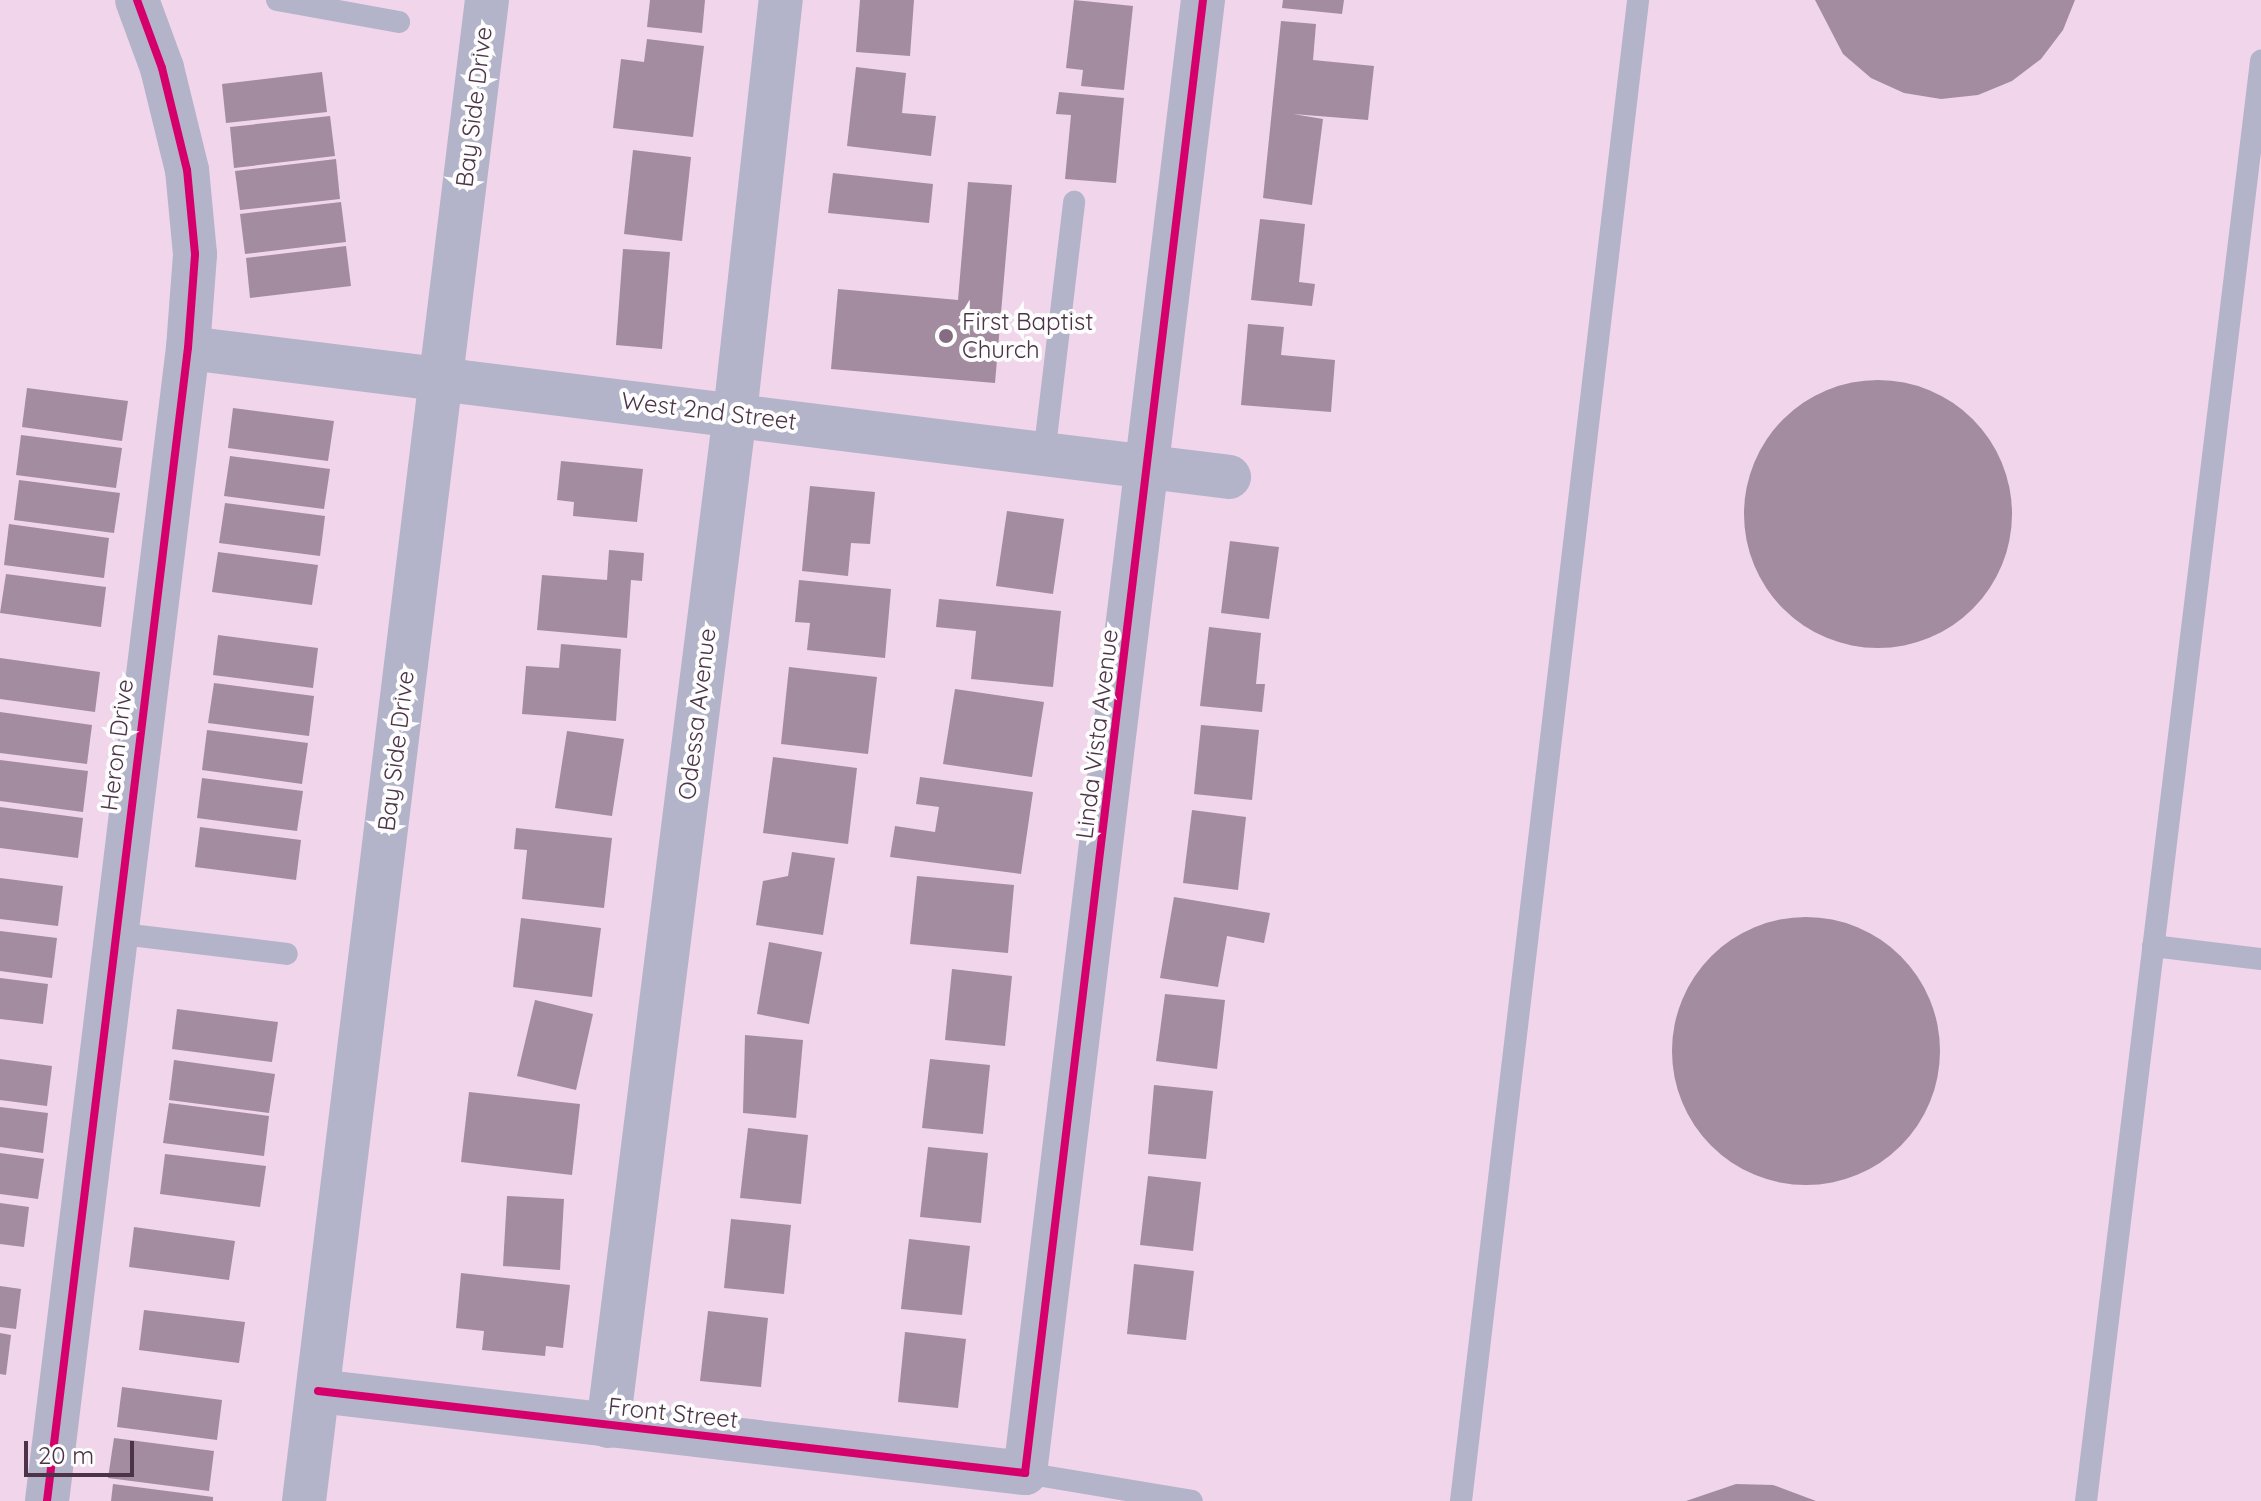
<!DOCTYPE html>
<html>
<head>
<meta charset="utf-8">
<style>
	body { margin:0 }
	#map { position:relative; width:2261px; height:1501px; overflow:hidden; background:#f1d5eb; font-family:Quicksand,sans-serif }
	div>[style] { position:absolute }
	.building>* { inset:0; background:#a38c9f }
	.round { border-radius:50% }
	.service>* { height:22px; margin:-11px; padding:0 11px; transform-origin:11px; border-radius:11px; background:#b3b3ca }
	.minor>* { height:44px; margin:-22px; padding:0 22px; transform-origin:22px; border-radius:22px; background:#b3b3ca }
	.cycleway>* { height:8px; margin:-4px; padding:0 4px; transform-origin:4px; border-radius:4px; background:#d6006c }
	.dots>* { width:22px; height:22px; translate:-50% -50%; box-sizing:border-box; border:4px solid #fdfdfd; border-radius:50% }
	span { translate:-50% -50%; white-space:nowrap; text-align:center; line-height:1.15; -webkit-text-stroke:8px #fdfdfd; paint-order:stroke }
	.street-label { font-size:24px; color:#4c3347 }
	.poi-label { font-size:24px; color:#4c3347 }
	.left { translate:0 -50%; text-align:left }
	.scale { position:absolute; left:24px; top:1441px; width:110px; height:36px; box-sizing:border-box; border:4px solid #4c3347; border-top:0; padding-left:10px; font-size:24px; line-height:28px; white-space:nowrap; color:#4c3347; -webkit-text-stroke:6px #fdfdfd; paint-order:stroke }
</style>
</head>
<body>
<div id="map">
	<div class="building">
		<div style="clip-path:polygon(650px 0,705px 0,702px 33px,647px 27px)"></div>
		<div style="clip-path:polygon(860px 0,914px 0,910px 56px,856px 52px)"></div>
		<div style="clip-path:polygon(1074px 0,1133px 6px,1124px 90px,1081px 86px,1083px 70px,1066px 68px)"></div>
		<div style="clip-path:polygon(1283px 0,1344px 0,1342px 14px,1282px 8px)"></div>
		<div style="clip-path:polygon(1815px 0,2075px 0,2063px 30px,2041px 59px,2012px 81px,1978px 95px,1941px 99px,1904px 93px,1871px 78px,1843px 54px)"></div>
		<div style="clip-path:polygon(1281px 21px,1316px 24px,1313px 60px,1374px 66px,1368px 120px,1293px 114px,1323px 119px,1312px 205px,1263px 198px)"></div>
		<div style="clip-path:polygon(647px 39px,704px 46px,693px 137px,613px 128px,621px 59px,644px 62px)"></div>
		<div style="clip-path:polygon(856px 67px,906px 73px,902px 113px,936px 116px,931px 156px,847px 146px)"></div>
		<div style="clip-path:polygon(322px 72px,327px 112px,226px 123px,222px 84px)"></div>
		<div style="clip-path:polygon(1059px 92px,1124px 98px,1116px 183px,1065px 179px,1071px 115px,1056px 114px)"></div>
		<div style="clip-path:polygon(330px 116px,335px 156px,234px 168px,230px 127px)"></div>
		<div style="clip-path:polygon(633px 150px,691px 157px,682px 241px,624px 234px)"></div>
		<div style="clip-path:polygon(336px 159px,340px 199px,240px 210px,235px 171px)"></div>
		<div style="clip-path:polygon(833px 173px,933px 184px,929px 223px,828px 213px)"></div>
		<div style="clip-path:polygon(968px 182px,1012px 185px,995px 383px,831px 369px,838px 289px,958px 300px)"></div>
		<div style="clip-path:polygon(341px 202px,346px 242px,245px 254px,240px 214px)"></div>
		<div style="clip-path:polygon(1260px 219px,1305px 224px,1299px 282px,1315px 284px,1312px 306px,1251px 300px)"></div>
		<div style="clip-path:polygon(346px 246px,351px 286px,250px 298px,246px 258px)"></div>
		<div style="clip-path:polygon(623px 249px,670px 252px,662px 349px,616px 345px)"></div>
		<div style="clip-path:polygon(1248px 324px,1284px 327px,1281px 355px,1335px 360px,1331px 412px,1241px 405px)"></div>
		<div class="round" style="left:1744px;top:380px;width:268px;height:268px"></div>
		<div style="clip-path:polygon(27px 388px,128px 401px,122px 441px,22px 427px)"></div>
		<div style="clip-path:polygon(233px 408px,334px 421px,328px 461px,228px 448px)"></div>
		<div style="clip-path:polygon(21px 435px,122px 448px,116px 488px,16px 475px)"></div>
		<div style="clip-path:polygon(230px 456px,330px 469px,324px 509px,224px 496px)"></div>
		<div style="clip-path:polygon(561px 461px,643px 469px,637px 522px,573px 516px,574px 502px,557px 500px)"></div>
		<div style="clip-path:polygon(19px 480px,120px 493px,114px 533px,14px 520px)"></div>
		<div style="clip-path:polygon(810px 486px,875px 492px,870px 544px,851px 543px,848px 576px,802px 571px)"></div>
		<div style="clip-path:polygon(225px 503px,325px 516px,320px 556px,219px 543px)"></div>
		<div style="clip-path:polygon(1007px 511px,1064px 519px,1053px 594px,996px 586px)"></div>
		<div style="clip-path:polygon(9px 524px,109px 538px,104px 578px,4px 565px)"></div>
		<div style="clip-path:polygon(1230px 541px,1279px 547px,1269px 619px,1221px 613px)"></div>
		<div style="clip-path:polygon(609px 550px,644px 553px,642px 581px,631px 580px,627px 638px,537px 630px,542px 575px,607px 580px)"></div>
		<div style="clip-path:polygon(218px 552px,318px 565px,312px 605px,212px 592px)"></div>
		<div style="clip-path:polygon(6px 574px,106px 587px,101px 627px,0 613px)"></div>
		<div style="clip-path:polygon(799px 580px,891px 589px,885px 658px,807px 650px,810px 623px,795px 622px)"></div>
		<div style="clip-path:polygon(939px 599px,1061px 611px,1053px 687px,971px 679px,976px 631px,936px 627px)"></div>
		<div style="clip-path:polygon(1209px 627px,1261px 633px,1256px 684px,1265px 684px,1262px 712px,1200px 706px)"></div>
		<div style="clip-path:polygon(218px 635px,318px 648px,313px 688px,213px 675px)"></div>
		<div style="clip-path:polygon(561px 644px,621px 649px,616px 721px,522px 714px,526px 666px,559px 668px)"></div>
		<div style="clip-path:polygon(0 658px,100px 672px,95px 712px,0 699px)"></div>
		<div style="clip-path:polygon(789px 667px,877px 677px,868px 754px,781px 744px)"></div>
		<div style="clip-path:polygon(214px 683px,314px 696px,309px 736px,208px 723px)"></div>
		<div style="clip-path:polygon(955px 689px,1044px 702px,1032px 777px,943px 764px)"></div>
		<div style="clip-path:polygon(0 712px,92px 725px,87px 764px,0 753px)"></div>
		<div style="clip-path:polygon(1201px 725px,1259px 730px,1252px 800px,1194px 794px)"></div>
		<div style="clip-path:polygon(207px 730px,308px 743px,302px 784px,202px 770px)"></div>
		<div style="clip-path:polygon(567px 731px,624px 739px,612px 816px,555px 808px)"></div>
		<div style="clip-path:polygon(773px 757px,857px 768px,848px 844px,763px 833px)"></div>
		<div style="clip-path:polygon(0 760px,88px 771px,83px 812px,0 801px)"></div>
		<div style="clip-path:polygon(920px 777px,1033px 792px,1021px 874px,890px 857px,895px 826px,935px 832px,939px 807px,916px 804px)"></div>
		<div style="clip-path:polygon(202px 778px,303px 791px,297px 831px,197px 818px)"></div>
		<div style="clip-path:polygon(0 807px,83px 818px,78px 858px,0 848px)"></div>
		<div style="clip-path:polygon(1192px 810px,1246px 817px,1238px 890px,1183px 883px)"></div>
		<div style="clip-path:polygon(200px 827px,301px 840px,296px 880px,195px 867px)"></div>
		<div style="clip-path:polygon(516px 828px,612px 838px,604px 908px,522px 899px,527px 850px,514px 849px)"></div>
		<div style="clip-path:polygon(792px 852px,835px 858px,823px 935px,756px 925px,763px 881px,788px 876px)"></div>
		<div style="clip-path:polygon(917px 876px,1014px 885px,1008px 953px,910px 944px)"></div>
		<div style="clip-path:polygon(0 878px,63px 886px,58px 926px,0 919px)"></div>
		<div style="clip-path:polygon(1174px 897px,1270px 913px,1264px 943px,1227px 936px,1218px 987px,1160px 978px)"></div>
		<div class="round" style="left:1672px;top:917px;width:268px;height:268px"></div>
		<div style="clip-path:polygon(521px 918px,601px 928px,592px 997px,513px 987px)"></div>
		<div style="clip-path:polygon(0 931px,57px 938px,52px 978px,0 971px)"></div>
		<div style="clip-path:polygon(769px 942px,822px 952px,809px 1024px,757px 1014px)"></div>
		<div style="clip-path:polygon(952px 969px,1012px 976px,1005px 1046px,945px 1040px)"></div>
		<div style="clip-path:polygon(0 978px,48px 984px,43px 1024px,0 1019px)"></div>
		<div style="clip-path:polygon(1165px 994px,1225px 1000px,1217px 1069px,1156px 1061px)"></div>
		<div style="clip-path:polygon(535px 1000px,593px 1014px,576px 1090px,517px 1076px)"></div>
		<div style="clip-path:polygon(177px 1009px,278px 1022px,272px 1062px,172px 1049px)"></div>
		<div style="clip-path:polygon(745px 1035px,803px 1040px,796px 1118px,743px 1113px)"></div>
		<div style="clip-path:polygon(0 1059px,52px 1066px,47px 1106px,0 1100px)"></div>
		<div style="clip-path:polygon(930px 1059px,990px 1065px,983px 1134px,922px 1128px)"></div>
		<div style="clip-path:polygon(174px 1060px,275px 1074px,269px 1113px,169px 1100px)"></div>
		<div style="clip-path:polygon(1154px 1085px,1213px 1091px,1206px 1159px,1148px 1154px)"></div>
		<div style="clip-path:polygon(469px 1092px,580px 1104px,572px 1175px,461px 1162px)"></div>
		<div style="clip-path:polygon(169px 1103px,269px 1116px,264px 1156px,163px 1143px)"></div>
		<div style="clip-path:polygon(0 1107px,48px 1113px,43px 1153px,0 1147px)"></div>
		<div style="clip-path:polygon(748px 1128px,808px 1135px,801px 1204px,740px 1198px)"></div>
		<div style="clip-path:polygon(928px 1147px,988px 1153px,981px 1223px,920px 1217px)"></div>
		<div style="clip-path:polygon(0 1153px,44px 1159px,38px 1199px,0 1194px)"></div>
		<div style="clip-path:polygon(165px 1154px,266px 1166px,260px 1207px,160px 1194px)"></div>
		<div style="clip-path:polygon(1148px 1176px,1201px 1182px,1193px 1251px,1140px 1245px)"></div>
		<div style="clip-path:polygon(507px 1196px,564px 1199px,560px 1270px,503px 1266px)"></div>
		<div style="clip-path:polygon(0 1203px,29px 1207px,24px 1247px,0 1244px)"></div>
		<div style="clip-path:polygon(731px 1219px,791px 1225px,784px 1294px,724px 1288px)"></div>
		<div style="clip-path:polygon(134px 1227px,235px 1241px,229px 1280px,129px 1267px)"></div>
		<div style="clip-path:polygon(909px 1239px,970px 1246px,962px 1315px,901px 1309px)"></div>
		<div style="clip-path:polygon(1134px 1264px,1194px 1271px,1186px 1340px,1127px 1334px)"></div>
		<div style="clip-path:polygon(461px 1273px,570px 1285px,563px 1348px,546px 1346px,545px 1356px,482px 1350px,484px 1331px,456px 1328px)"></div>
		<div style="clip-path:polygon(0 1286px,21px 1289px,16px 1329px,0 1327px)"></div>
		<div style="clip-path:polygon(144px 1310px,245px 1322px,239px 1363px,139px 1350px)"></div>
		<div style="clip-path:polygon(708px 1311px,768px 1318px,761px 1387px,700px 1381px)"></div>
		<div style="clip-path:polygon(905px 1332px,966px 1339px,958px 1408px,898px 1402px)"></div>
		<div style="clip-path:polygon(0 1333px,11px 1335px,6px 1375px,0 1374px)"></div>
		<div style="clip-path:polygon(122px 1387px,222px 1400px,217px 1440px,117px 1427px)"></div>
		<div style="clip-path:polygon(114px 1438px,214px 1451px,209px 1491px,108px 1478px)"></div>
		<div style="clip-path:polygon(113px 1484px,213px 1497px,213px 1501px,111px 1501px)"></div>
		<div style="clip-path:polygon(1736px 1484px,1773px 1485px,1816px 1501px,1686px 1501px)"></div>
	</div>
	<div class="service">
		<div style="left:277px;top:0;width:124px;rotate:10.2deg"></div>
		<div style="left:1044px;top:455px;width:255px;rotate:-83.2deg"></div>
		<div style="left:114px;top:933px;width:174px;rotate:6.9deg"></div>
		<div style="left:2153px;top:946px;width:109px;rotate:6.9deg"></div>
		<div style="left:1025px;top:1473px;width:169px;rotate:9.5deg"></div>
		<div style="left:1461px;top:1501px;width:1511px;rotate:-83.27deg"></div>
		<div style="left:2086px;top:1501px;width:1451px;rotate:-83.07deg"></div>
	</div>
	<div class="minor">
		<div style="left:188px;top:348px;width:1049px;rotate:7.06deg"></div>
		<div style="left:318px;top:1391px;width:712px;rotate:6.62deg"></div>
		<div style="left:1025px;top:1473px;width:1484px;rotate:-83.11deg"></div>
		<div style="left:608px;top:1426px;width:1020px;rotate:-82.85deg"></div>
		<div style="left:735px;top:414px;width:417px;rotate:-83.7deg"></div>
		<div style="left:47px;top:1501px;width:1162px;rotate:-83.03deg"></div>
		<div style="left:188px;top:348px;width:94px;rotate:-85.7deg"></div>
		<div style="left:195px;top:254px;width:84px;rotate:-95.4deg"></div>
		<div style="left:187px;top:170px;width:105px;rotate:-103.8deg"></div>
		<div style="left:162px;top:68px;width:72px;rotate:-110.2deg"></div>
		<div style="left:304px;top:1501px;width:1512px;rotate:-83.05deg"></div>
	</div>
	<div class="cycleway">
		<div style="left:318px;top:1391px;width:712px;rotate:6.62deg"></div>
		<div style="left:1025px;top:1473px;width:1484px;rotate:-83.11deg"></div>
		<div style="left:47px;top:1501px;width:1162px;rotate:-83.03deg"></div>
		<div style="left:188px;top:348px;width:94px;rotate:-85.7deg"></div>
		<div style="left:195px;top:254px;width:84px;rotate:-95.4deg"></div>
		<div style="left:187px;top:170px;width:105px;rotate:-103.8deg"></div>
		<div style="left:162px;top:68px;width:72px;rotate:-110.2deg"></div>
	</div>
	<div class="dots">
		<div style="left:946px;top:336px;background:#866c80"></div>
	</div>
	<div class="street-label">
		<span style="left:474px;top:107px;rotate:-83deg">Bay Side Drive</span>
		<span style="left:709px;top:411px;rotate:7deg">West 2nd Street</span>
		<span style="left:697px;top:714px;rotate:-83deg">Odessa Avenue</span>
		<span style="left:1097px;top:734px;rotate:-83deg">Linda Vista Avenue</span>
		<span style="left:117px;top:745px;rotate:-83deg">Heron Drive</span>
		<span style="left:396px;top:751px;rotate:-83deg">Bay Side Drive</span>
		<span style="left:673px;top:1413px;rotate:6deg">Front Street</span>
	</div>
	<div class="poi-label">
		<span class="left" style="left:962px;top:336px">First Baptist<br>Church</span>
	</div>
	<div class="scale">20 m</div>
</div>
</body>
</html>
